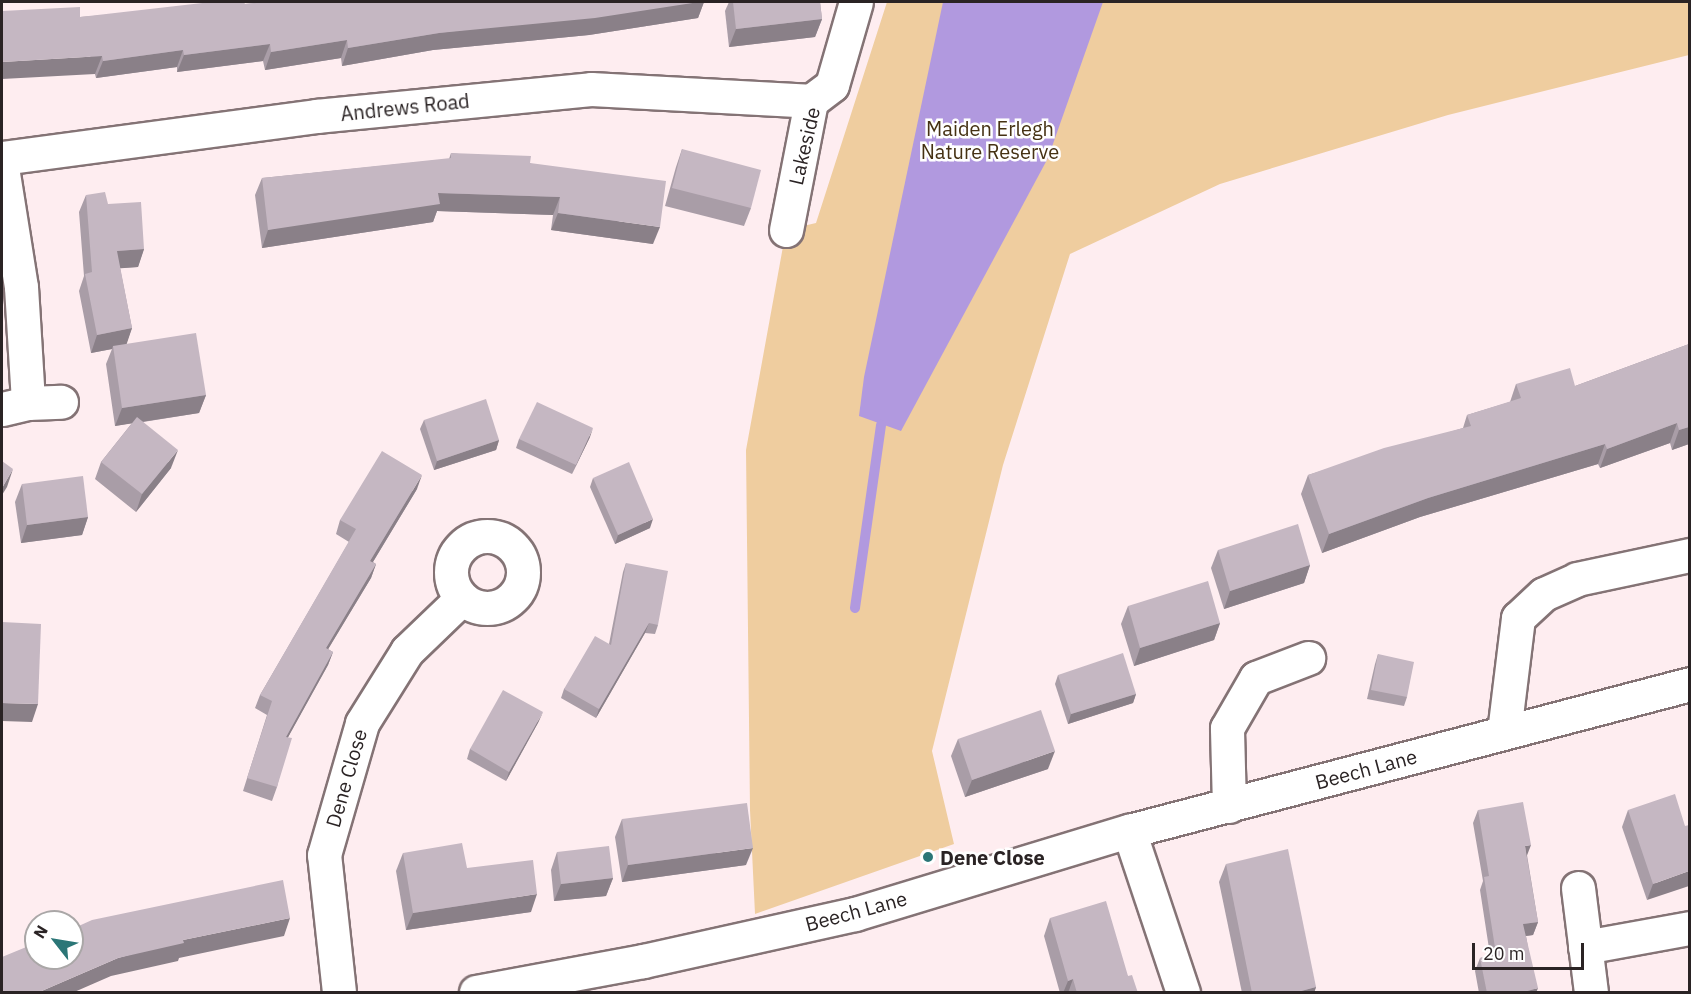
<!DOCTYPE html>
<html>
<head>
<meta charset="utf-8">
<style>
	body { margin:0 }
	#map { position:relative; width:1691px; height:994px; overflow:hidden; background:#feedf0; font-family:"IBM Plex Sans",sans-serif }
	div>[style] { position:absolute }
	.green>* { inset:0; background:#efcd9f }
	.water>* { inset:0; background:#b199df }
	.stream>* { height:10px; margin:-5px; padding:0 5px; transform-origin:5px; border-radius:5px; background:#b199df }
	.roads { filter:drop-shadow(2px 0 #847375) drop-shadow(-2px 0 #847375) drop-shadow(0 2px #847375) drop-shadow(0 -2px #847375) }
	.minor>* { height:33px; margin:-16.5px; padding:0 16.5px; transform-origin:16.5px; border-radius:16.5px; background:#fff }
	.minor>.ring { margin:-16.5px; padding:0; box-sizing:content-box; background:none; border:33px solid #fff; border-radius:50% }
	.wall>* { inset:0; background:#a99da7 }
	.shaded-wall>* { inset:0; background:#8a8088 }
	.building>* { inset:0; background:#c5b7c2 }
	.dots>* { width:16px; height:16px; translate:-50% -50%; box-sizing:border-box; border:3px solid #fff; border-radius:50% }
	span { translate:-50% -50%; white-space:nowrap; text-align:center; line-height:1.15; -webkit-text-stroke:5px #fff; paint-order:stroke }
	.street-label { font-size:20px; color:#2a2324 }
	.park-label { font-size:20px; color:#453113 }
	.poi-label { font-size:20px; color:#2a2324; font-weight:700 }
	.left { translate:0 -50%; text-align:left }
	.frame { position:absolute; inset:0; border:3px solid #2a2324; pointer-events:none }
	.north { position:absolute; left:24px; top:910px; width:60px; height:60px; box-sizing:border-box; background:#fff; border:2px solid #aaa7a7; border-radius:50%; rotate:301deg; font-size:16px; font-weight:700; line-height:24px; text-align:center; color:#2a2324 }
	.north::after { content:''; display:block; margin:auto; width:21px; height:27px; background:#2b7677; clip-path:polygon(50% 0,100% 100%,50% 72%,0 100%) }
	.scale { position:absolute; left:1472px; top:943px; width:112px; height:27px; box-sizing:border-box; border:3px solid #2a2324; border-top:0; padding-left:8px; font-size:18px; line-height:21px; white-space:nowrap; color:#2a2324; -webkit-text-stroke:4px #fff; paint-order:stroke }
</style>
</head>
<body>
<div id="map">
	<div class="green">
		<div style="clip-path:polygon(887px 2px,1689px 2px,1689px 55px,1448px 115px,1220px 184px,1070px 254px,1003px 465px,932px 751px,954px 844px,755px 914px,750px 810px,746px 450px,786px 230px,816px 223px)"></div>
	</div>
	<div class="water">
		<div style="clip-path:polygon(943px 2px,1103px 2px,1048px 158px,901px 431px,859px 416px,864px 377px)"></div>
	</div>
	<div class="stream">
		<div style="left:855px;top:608px;width:185px;rotate:-81.9deg"></div>
	</div>
	<div class="roads">
		<div class="minor">
			<div style="left:2px;top:158px;width:317px;rotate:-7.6deg"></div>
			<div style="left:316px;top:116px;width:276px;rotate:-5.6deg"></div>
			<div style="left:591px;top:89px;width:220px;rotate:3.1deg"></div>
			<div style="left:2px;top:167px;width:121px;rotate:81deg"></div>
			<div style="left:21px;top:287px;width:116px;rotate:86.5deg"></div>
			<div style="left:28px;top:403px;width:27px;rotate:167deg"></div>
			<div style="left:786px;top:230px;width:131px;rotate:-79deg"></div>
			<div style="left:811px;top:101px;width:26px;rotate:-37deg"></div>
			<div style="left:832px;top:85px;width:86px;rotate:-73.9deg"></div>
			<div style="left:28px;top:403px;width:33px;rotate:-2deg"></div>
			<div class="ring" style="left:451px;top:536px;width:39px;height:39px"></div>
			<div style="left:1504px;top:732px;width:115px;rotate:-83deg"></div>
			<div style="left:1518px;top:618px;width:35px;rotate:-43deg"></div>
			<div style="left:1544px;top:594px;width:36px;rotate:-24deg"></div>
			<div style="left:1577px;top:579px;width:116px;rotate:-12deg"></div>
			<div style="left:1229px;top:806px;width:78px;rotate:-91.5deg"></div>
			<div style="left:1227px;top:728px;width:58px;rotate:-59.9deg"></div>
			<div style="left:1256px;top:678px;width:56px;rotate:-21deg"></div>
			<div style="left:1129px;top:831px;width:170px;rotate:71.5deg"></div>
			<div style="left:1578px;top:888px;width:105px;rotate:82.9deg"></div>
			<div style="left:1585px;top:947px;width:107px;rotate:-10.3deg"></div>
			<div style="left:339px;top:992px;width:138px;rotate:-96.2deg"></div>
			<div style="left:324px;top:855px;width:137px;rotate:-73.9deg"></div>
			<div style="left:362px;top:723px;width:85px;rotate:-58deg"></div>
			<div style="left:407px;top:651px;width:76px;rotate:-43.9deg"></div>
			<div style="left:476px;top:992px;width:170px;rotate:-10.5deg"></div>
			<div style="left:643px;top:961px;width:217px;rotate:-12.5deg"></div>
			<div style="left:855px;top:914px;width:286px;rotate:-16.9deg"></div>
			<div style="left:1129px;top:831px;width:580px;rotate:-14.68deg"></div>
		</div>
	</div>
	<div class="wall">
		<div style="clip-path:polygon(267px 2px,704px 2px,698px 18px,589px 35px,433px 50px,342px 66px,341px 58px,265px 70px,263px 61px,177px 72px,177px 67px,96px 78px,80px 17px,245px 4px)"></div>
		<div style="clip-path:polygon(729px 2px,820px 2px,822px 19px,815px 37px,729px 47px,725px 11px)"></div>
		<div style="clip-path:polygon(682px 149px,751px 208px,744px 226px,665px 206px,676px 167px)"></div>
		<div style="clip-path:polygon(451px 153px,530px 163px,653px 244px,551px 230px,553px 215px,437px 211px,433px 222px,262px 248px,255px 195px,262px 178px,449px 159px)"></div>
		<div style="clip-path:polygon(86px 195px,144px 249px,138px 267px,120px 268px,132px 328px,126px 344px,206px 395px,199px 413px,143px 422px,171px 468px,136px 512px,95px 479px,101px 462px,132px 423px,115px 426px,106px 364px,112px 349px,91px 353px,79px 291px,84px 276px,79px 212px)"></div>
		<div style="clip-path:polygon(1689px 344px,1689px 444px,1672px 450px,1670px 443px,1600px 468px,1598px 464px,1420px 517px,1322px 553px,1301px 494px,1308px 475px,1463px 428px,1467px 415px,1510px 402px,1516px 384px,1575px 386px)"></div>
		<div style="clip-path:polygon(424px 420px,499px 440px,496px 450px,434px 470px,420px 429px)"></div>
		<div style="clip-path:polygon(590px 437px,572px 474px,516px 448px,519px 439px)"></div>
		<div style="clip-path:polygon(593px 478px,650px 528px,615px 544px,590px 487px)"></div>
		<div style="clip-path:polygon(22px 484px,88px 517px,82px 535px,21px 543px,15px 502px)"></div>
		<div style="clip-path:polygon(417px 489px,373px 562px,376px 564px,371px 578px,328px 649px,333px 652px,328px 665px,288px 737px,277px 787px,272px 801px,243px 791px,267px 715px,255px 708px,260px 695px,349px 542px,336px 534px,340px 520px)"></div>
		<div style="clip-path:polygon(1218px 550px,1310px 565px,1304px 583px,1224px 609px,1211px 568px)"></div>
		<div style="clip-path:polygon(626px 563px,658px 625px,655px 634px,645px 633px,596px 718px,561px 698px,564px 689px,609px 644px,623px 572px)"></div>
		<div style="clip-path:polygon(1128px 606px,1220px 623px,1214px 640px,1134px 666px,1121px 624px)"></div>
		<div style="clip-path:polygon(1378px 654px,1407px 697px,1404px 706px,1367px 699px,1375px 664px)"></div>
		<div style="clip-path:polygon(1058px 675px,1136px 694px,1133px 703px,1068px 724px,1055px 684px)"></div>
		<div style="clip-path:polygon(539px 721px,506px 781px,467px 759px,470px 749px)"></div>
		<div style="clip-path:polygon(958px 739px,1048px 769px,965px 797px,951px 756px)"></div>
		<div style="clip-path:polygon(1478px 810px,1527px 855px,1538px 922px,1533px 935px,1526px 936px,1536px 993px,1479px 993px,1475px 971px,1480px 958px,1490px 955px,1480px 890px,1483px 881px,1473px 823px)"></div>
		<div style="clip-path:polygon(1628px 810px,1685px 826px,1647px 900px,1622px 827px)"></div>
		<div style="clip-path:polygon(622px 819px,746px 865px,622px 882px,615px 837px)"></div>
		<div style="clip-path:polygon(557px 852px,613px 878px,606px 896px,554px 901px,551px 870px)"></div>
		<div style="clip-path:polygon(403px 853px,467px 868px,531px 912px,406px 930px,396px 871px)"></div>
		<div style="clip-path:polygon(1226px 864px,1316px 987px,1314px 993px,1242px 993px,1219px 882px)"></div>
		<div style="clip-path:polygon(1050px 918px,1128px 976px,1138px 993px,1060px 993px,1044px 936px)"></div>
	</div>
	<div class="shaded-wall">
		<div style="clip-path:polygon(699px 2px,704px 2px,698px 18px,589px 35px,433px 50px,342px 66px,348px 48px,439px 33px)"></div>
		<div style="clip-path:polygon(822px 19px,815px 37px,729px 47px,736px 29px)"></div>
		<div style="clip-path:polygon(347px 40px,341px 58px,265px 70px,271px 52px)"></div>
		<div style="clip-path:polygon(270px 44px,263px 61px,177px 72px,184px 55px)"></div>
		<div style="clip-path:polygon(183px 50px,177px 67px,96px 78px,103px 61px)"></div>
		<div style="clip-path:polygon(102px 56px,95px 74px,2px 79px,2px 62px)"></div>
		<div style="clip-path:polygon(438px 193px,560px 197px,553px 215px,437px 211px,433px 222px,262px 248px,268px 230px)"></div>
		<div style="clip-path:polygon(558px 213px,660px 227px,653px 244px,551px 230px)"></div>
		<div style="clip-path:polygon(144px 249px,138px 267px,111px 269px,117px 251px)"></div>
		<div style="clip-path:polygon(132px 328px,126px 346px,113px 346px,112px 349px,91px 353px,97px 335px)"></div>
		<div style="clip-path:polygon(206px 395px,199px 413px,115px 426px,122px 408px)"></div>
		<div style="clip-path:polygon(1677px 423px,1670px 443px,1600px 468px,1607px 449px)"></div>
		<div style="clip-path:polygon(1689px 427px,1689px 444px,1672px 450px,1679px 430px)"></div>
		<div style="clip-path:polygon(593px 428px,590px 437px,572px 474px,576px 465px)"></div>
		<div style="clip-path:polygon(499px 440px,496px 450px,434px 470px,437px 461px)"></div>
		<div style="clip-path:polygon(1605px 444px,1598px 464px,1420px 517px,1322px 553px,1329px 534px,1428px 498px)"></div>
		<div style="clip-path:polygon(178px 450px,171px 468px,136px 512px,142px 494px)"></div>
		<div style="clip-path:polygon(13px 469px,7px 487px,2px 495px,2px 488px)"></div>
		<div style="clip-path:polygon(422px 475px,417px 489px,365px 575px,370px 561px)"></div>
		<div style="clip-path:polygon(88px 517px,82px 535px,21px 543px,27px 525px)"></div>
		<div style="clip-path:polygon(653px 519px,650px 528px,615px 544px,618px 535px)"></div>
		<div style="clip-path:polygon(376px 564px,371px 578px,321px 661px,326px 648px)"></div>
		<div style="clip-path:polygon(1310px 565px,1304px 583px,1224px 609px,1230px 591px)"></div>
		<div style="clip-path:polygon(649px 623px,645px 633px,596px 718px,599px 709px)"></div>
		<div style="clip-path:polygon(1220px 623px,1214px 640px,1134px 666px,1140px 648px)"></div>
		<div style="clip-path:polygon(333px 652px,328px 665px,281px 750px,286px 737px)"></div>
		<div style="clip-path:polygon(1136px 694px,1133px 703px,1068px 724px,1071px 714px)"></div>
		<div style="clip-path:polygon(2px 703px,38px 704px,32px 722px,2px 721px)"></div>
		<div style="clip-path:polygon(543px 712px,539px 721px,506px 781px,509px 772px)"></div>
		<div style="clip-path:polygon(1055px 751px,1048px 769px,965px 797px,972px 780px)"></div>
		<div style="clip-path:polygon(1531px 845px,1526px 858px,1525px 846px)"></div>
		<div style="clip-path:polygon(753px 848px,746px 865px,622px 882px,628px 865px)"></div>
		<div style="clip-path:polygon(1689px 871px,1689px 886px,1647px 900px,1653px 884px)"></div>
		<div style="clip-path:polygon(613px 878px,606px 896px,554px 901px,561px 884px)"></div>
		<div style="clip-path:polygon(537px 894px,531px 912px,406px 930px,413px 913px)"></div>
		<div style="clip-path:polygon(290px 918px,284px 936px,179px 958px,178px 961px,111px 976px,72px 993px,37px 993px,118px 958px,183px 940px)"></div>
		<div style="clip-path:polygon(1538px 922px,1533px 935px,1518px 937px,1523px 924px)"></div>
		<div style="clip-path:polygon(1073px 979px,1068px 993px,1063px 993px,1068px 981px)"></div>
		<div style="clip-path:polygon(1316px 987px,1314px 993px,1294px 993px)"></div>
		<div style="clip-path:polygon(1538px 988px,1536px 993px,1523px 993px,1524px 992px)"></div>
	</div>
	<div class="building">
		<div style="clip-path:polygon(211px 2px,244px 2px,245px 4px,267px 2px,699px 2px,595px 18px,439px 33px,348px 48px,347px 40px,271px 52px,270px 44px,184px 55px,183px 50px,103px 61px,102px 56px,2px 62px,2px 11px,80px 7px,80px 17px)"></div>
		<div style="clip-path:polygon(733px 2px,820px 2px,822px 19px,736px 29px)"></div>
		<div style="clip-path:polygon(682px 149px,761px 170px,751px 208px,672px 188px)"></div>
		<div style="clip-path:polygon(451px 153px,531px 156px,530px 163px,666px 181px,660px 227px,558px 213px,560px 197px,438px 193px,440px 204px,268px 230px,262px 178px,451px 158px)"></div>
		<div style="clip-path:polygon(105px 192px,108px 204px,141px 202px,144px 249px,117px 251px,132px 328px,97px 335px,85px 274px,92px 272px,86px 195px)"></div>
		<div style="clip-path:polygon(196px 333px,206px 395px,122px 408px,113px 346px)"></div>
		<div style="clip-path:polygon(1689px 344px,1689px 427px,1679px 430px,1677px 423px,1607px 449px,1605px 444px,1428px 498px,1329px 534px,1308px 475px,1384px 448px,1471px 426px,1467px 415px,1521px 398px,1516px 384px,1570px 368px,1575px 386px)"></div>
		<div style="clip-path:polygon(486px 399px,499px 440px,437px 461px,424px 420px)"></div>
		<div style="clip-path:polygon(537px 402px,593px 428px,576px 465px,519px 439px)"></div>
		<div style="clip-path:polygon(137px 417px,178px 450px,142px 494px,101px 462px)"></div>
		<div style="clip-path:polygon(382px 451px,422px 475px,370px 561px,376px 564px,326px 648px,333px 652px,286px 737px,292px 738px,277px 787px,247px 778px,272px 701px,260px 695px,356px 529px,340px 520px)"></div>
		<div style="clip-path:polygon(2px 461px,13px 469px,2px 488px)"></div>
		<div style="clip-path:polygon(629px 462px,653px 519px,618px 535px,593px 478px)"></div>
		<div style="clip-path:polygon(83px 476px,88px 517px,27px 525px,22px 484px)"></div>
		<div style="clip-path:polygon(1298px 524px,1310px 565px,1230px 591px,1218px 550px)"></div>
		<div style="clip-path:polygon(626px 563px,668px 571px,658px 625px,649px 623px,599px 709px,564px 689px,595px 636px,611px 645px)"></div>
		<div style="clip-path:polygon(1208px 581px,1220px 623px,1140px 648px,1128px 606px)"></div>
		<div style="clip-path:polygon(2px 622px,41px 624px,38px 704px,2px 703px)"></div>
		<div style="clip-path:polygon(1123px 653px,1136px 694px,1071px 714px,1058px 675px)"></div>
		<div style="clip-path:polygon(1378px 654px,1414px 662px,1407px 697px,1371px 690px)"></div>
		<div style="clip-path:polygon(503px 690px,543px 712px,509px 772px,470px 749px)"></div>
		<div style="clip-path:polygon(1041px 710px,1055px 751px,972px 780px,958px 739px)"></div>
		<div style="clip-path:polygon(1675px 794px,1685px 826px,1689px 825px,1689px 871px,1653px 884px,1628px 810px)"></div>
		<div style="clip-path:polygon(1523px 802px,1531px 845px,1525px 846px,1538px 922px,1523px 924px,1538px 988px,1524px 992px,1524px 993px,1487px 993px,1480px 958px,1496px 954px,1484px 877px,1489px 876px,1478px 810px)"></div>
		<div style="clip-path:polygon(747px 803px,753px 848px,628px 865px,622px 819px)"></div>
		<div style="clip-path:polygon(462px 843px,467px 868px,533px 860px,537px 894px,413px 913px,403px 853px)"></div>
		<div style="clip-path:polygon(609px 846px,613px 878px,561px 884px,557px 852px)"></div>
		<div style="clip-path:polygon(1288px 849px,1316px 987px,1294px 993px,1252px 993px,1226px 864px)"></div>
		<div style="clip-path:polygon(283px 880px,290px 918px,183px 940px,184px 943px,118px 958px,37px 993px,2px 993px,2px 957px,36px 943px,36px 958px,72px 958px,72px 929px,92px 920px)"></div>
		<div style="clip-path:polygon(1106px 901px,1128px 976px,1132px 975px,1138px 993px,1077px 993px,1073px 979px,1068px 981px,1050px 918px)"></div>
	</div>
	<div class="dots">
		<div style="left:928px;top:857px;background:#2b7677"></div>
	</div>
	<div class="street-label">
		<span style="left:405px;top:107px;rotate:-6deg">Andrews Road</span>
		<span style="left:804px;top:146px;rotate:-77deg">Lakeside</span>
		<span style="left:1366px;top:769px;rotate:-15deg">Beech Lane</span>
		<span style="left:346px;top:778px;rotate:-74deg">Dene Close</span>
		<span style="left:856px;top:911px;rotate:-15deg">Beech Lane</span>
	</div>
	<div class="park-label">
		<span style="left:990px;top:140px">Maiden Erlegh<br>Nature Reserve</span>
	</div>
	<div class="poi-label">
		<span class="left" style="left:940px;top:857px">Dene Close</span>
	</div>
	<div class="frame"></div>
	<div class="north">N</div>
	<div class="scale">20 m</div>
</div>
</body>
</html>
